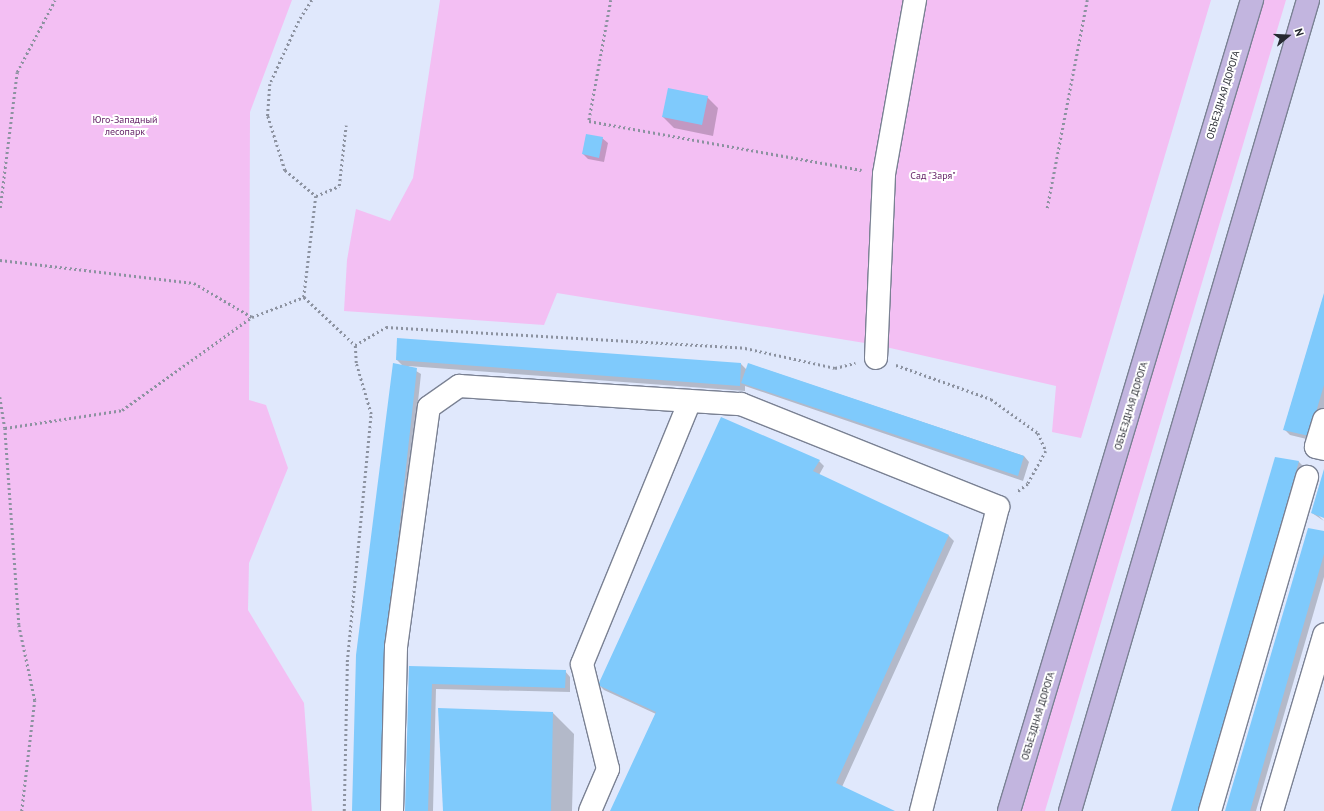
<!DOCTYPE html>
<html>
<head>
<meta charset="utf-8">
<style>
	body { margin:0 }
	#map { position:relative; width:1324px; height:811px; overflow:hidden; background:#e0e8fc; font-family:"PT Sans",sans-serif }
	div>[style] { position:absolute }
	.green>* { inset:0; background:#f3bff3 }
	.shadow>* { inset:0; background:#0003 }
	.building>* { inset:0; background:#7fcafc }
	.path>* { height:2.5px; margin-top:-1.25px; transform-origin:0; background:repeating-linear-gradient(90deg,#8c92a0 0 2px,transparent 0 5px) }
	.roads { filter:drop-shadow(1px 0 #7a8193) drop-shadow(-1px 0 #7a8193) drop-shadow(0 1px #7a8193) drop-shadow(0 -1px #7a8193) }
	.minor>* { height:22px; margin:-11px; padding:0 11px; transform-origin:11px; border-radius:11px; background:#fff }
	.major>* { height:22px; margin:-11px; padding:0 11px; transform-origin:11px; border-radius:11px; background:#c2b5df }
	span { translate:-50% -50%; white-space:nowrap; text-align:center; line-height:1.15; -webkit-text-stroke:4px #fff; paint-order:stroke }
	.street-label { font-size:10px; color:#262931 }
	.park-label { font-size:10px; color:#601d63 }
	.north { position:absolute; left:1268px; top:16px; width:40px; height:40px; -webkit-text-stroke:3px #fff; paint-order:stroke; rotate:72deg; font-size:11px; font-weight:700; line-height:16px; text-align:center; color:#262931 }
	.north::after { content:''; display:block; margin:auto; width:14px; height:18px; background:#262931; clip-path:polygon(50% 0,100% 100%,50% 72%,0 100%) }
</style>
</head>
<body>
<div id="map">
	<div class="green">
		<div style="clip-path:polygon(0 0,292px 0,250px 112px,249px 400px,266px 405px,288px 468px,249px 563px,248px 610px,304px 703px,312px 811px,0 811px)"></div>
		<div style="clip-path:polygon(440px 0,1211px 0,1081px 438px,1052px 432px,1056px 386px,877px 345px,557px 293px,544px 325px,344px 311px,347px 260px,356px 209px,390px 221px,413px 178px)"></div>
		<div style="clip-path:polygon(1261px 0,1286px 0,1045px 811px,1022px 811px)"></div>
	</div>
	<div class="shadow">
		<div style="clip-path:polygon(707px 97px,718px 108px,713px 136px,674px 128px,663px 117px)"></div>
		<div style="clip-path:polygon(602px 138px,608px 143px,604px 162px,588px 159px,583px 154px)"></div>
		<div style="clip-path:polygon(1324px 295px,1324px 408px,1315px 441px,1290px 435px,1284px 429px)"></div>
		<div style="clip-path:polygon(397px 360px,741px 364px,747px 370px,749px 364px,1024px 456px,1029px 462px,1023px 481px,745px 386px,745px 391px,408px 366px,421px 374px,390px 663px,386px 811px,353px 811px,403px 366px)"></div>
		<div style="clip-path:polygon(1276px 458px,1299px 462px,1304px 467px,1205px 811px,1173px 811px)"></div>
		<div style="clip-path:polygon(819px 461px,824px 466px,819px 475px,949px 536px,954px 541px,842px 787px,893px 811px,611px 811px,656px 714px,604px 690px,599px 685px)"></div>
		<div style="clip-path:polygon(1324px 471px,1324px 517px,1317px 514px,1324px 521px,1312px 513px)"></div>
		<div style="clip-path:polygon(1324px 532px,1324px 577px,1256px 811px,1226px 811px)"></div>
		<div style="clip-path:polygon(410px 667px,565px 671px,570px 677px,570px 692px,436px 689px,433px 811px,406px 811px)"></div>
		<div style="clip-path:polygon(553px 713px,574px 734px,572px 811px,444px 811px)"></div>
	</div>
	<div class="building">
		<div style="clip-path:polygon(668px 88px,708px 96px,702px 125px,662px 117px)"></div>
		<div style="clip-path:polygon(586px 134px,603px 137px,599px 158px,582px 154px)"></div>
		<div style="clip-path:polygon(1324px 293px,1324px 385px,1309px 436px,1283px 430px)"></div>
		<div style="clip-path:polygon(397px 338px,741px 363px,740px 386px,396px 360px)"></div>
		<div style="clip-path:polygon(393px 363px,417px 368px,385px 657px,381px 811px,352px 811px,356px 655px)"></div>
		<div style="clip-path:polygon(748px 363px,1024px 456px,1018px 476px,741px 383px)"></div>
		<div style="clip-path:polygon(721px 417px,820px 460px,813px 471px,949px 535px,836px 783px,895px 811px,610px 811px,656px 712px,598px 685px)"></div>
		<div style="clip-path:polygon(1275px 457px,1299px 461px,1198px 811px,1171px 811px)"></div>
		<div style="clip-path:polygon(1324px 469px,1324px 518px,1311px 513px)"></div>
		<div style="clip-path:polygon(1308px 528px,1324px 531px,1324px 554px,1250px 811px,1225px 811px)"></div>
		<div style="clip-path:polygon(409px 666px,566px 670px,565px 688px,432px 684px,428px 811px,405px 811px)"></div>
		<div style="clip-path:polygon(438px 708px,553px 712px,551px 811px,443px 811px)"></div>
	</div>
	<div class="path">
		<div style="left:312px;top:0;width:25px;rotate:122deg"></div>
		<div style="left:299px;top:21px;width:69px;rotate:114.7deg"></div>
		<div style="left:270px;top:84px;width:32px;rotate:94deg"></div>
		<div style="left:268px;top:116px;width:57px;rotate:72.5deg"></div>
		<div style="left:285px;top:170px;width:40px;rotate:40deg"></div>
		<div style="left:316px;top:196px;width:102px;rotate:96.8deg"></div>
		<div style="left:304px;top:297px;width:70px;rotate:43.3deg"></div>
		<div style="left:355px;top:345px;width:36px;rotate:-30deg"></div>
		<div style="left:386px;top:327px;width:360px;rotate:3.3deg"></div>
		<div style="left:745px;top:348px;width:92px;rotate:12.5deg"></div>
		<div style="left:835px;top:368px;width:21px;rotate:-14deg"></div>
		<div style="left:611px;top:0;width:123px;rotate:100.3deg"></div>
		<div style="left:589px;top:121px;width:277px;rotate:10.2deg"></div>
		<div style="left:316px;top:196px;width:25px;rotate:-23deg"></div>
		<div style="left:339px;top:186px;width:61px;rotate:-83.5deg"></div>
		<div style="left:0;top:208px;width:137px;rotate:-82.9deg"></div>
		<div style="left:17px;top:72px;width:81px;rotate:-62.2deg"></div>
		<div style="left:1047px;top:208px;width:212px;rotate:-79.1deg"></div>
		<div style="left:0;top:260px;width:195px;rotate:6.8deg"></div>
		<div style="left:194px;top:283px;width:67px;rotate:30.4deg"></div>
		<div style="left:896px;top:365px;width:101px;rotate:19.7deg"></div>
		<div style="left:991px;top:399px;width:58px;rotate:35.9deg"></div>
		<div style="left:1038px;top:433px;width:20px;rotate:66deg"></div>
		<div style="left:1046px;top:451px;width:38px;rotate:119deg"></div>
		<div style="left:1028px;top:484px;width:15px;rotate:143deg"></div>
		<div style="left:0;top:397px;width:31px;rotate:81deg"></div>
		<div style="left:5px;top:428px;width:197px;rotate:85.9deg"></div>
		<div style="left:19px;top:625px;width:77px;rotate:78deg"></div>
		<div style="left:35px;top:700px;width:112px;rotate:96.7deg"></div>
		<div style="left:5px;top:428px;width:118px;rotate:-8.7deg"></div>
		<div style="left:122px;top:410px;width:160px;rotate:-35.6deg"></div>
		<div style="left:252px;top:317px;width:56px;rotate:-21deg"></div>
		<div style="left:344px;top:811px;width:149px;rotate:-88.8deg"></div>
		<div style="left:347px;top:662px;width:249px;rotate:-84.5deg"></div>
		<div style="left:371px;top:414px;width:53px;rotate:-106.4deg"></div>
		<div style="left:356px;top:363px;width:18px;rotate:-93deg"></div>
	</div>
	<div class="roads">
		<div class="minor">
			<div style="left:876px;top:358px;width:184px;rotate:-87.5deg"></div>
			<div style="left:884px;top:174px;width:177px;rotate:-79.9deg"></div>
			<div style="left:1324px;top:420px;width:28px;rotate:107deg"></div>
			<div style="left:1316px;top:447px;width:8px;rotate:14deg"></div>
			<div style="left:392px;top:811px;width:164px;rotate:-88.6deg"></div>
			<div style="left:396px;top:647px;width:242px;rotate:-82.2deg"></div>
			<div style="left:429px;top:407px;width:37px;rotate:-35deg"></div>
			<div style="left:459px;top:386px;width:283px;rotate:3.7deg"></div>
			<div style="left:741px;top:404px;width:277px;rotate:21.8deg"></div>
			<div style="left:998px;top:507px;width:314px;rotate:104.2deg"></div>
			<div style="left:590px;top:811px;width:46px;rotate:-66.8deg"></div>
			<div style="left:608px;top:769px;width:108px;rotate:-103.9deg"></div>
			<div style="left:582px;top:664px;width:284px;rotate:-67.7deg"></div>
			<div style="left:1210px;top:811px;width:348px;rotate:-73.8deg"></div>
			<div style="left:1272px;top:811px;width:184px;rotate:-73.5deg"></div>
		</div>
		<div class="major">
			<div style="left:1009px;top:811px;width:847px;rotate:-73.32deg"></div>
			<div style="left:1070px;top:811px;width:845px;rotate:-73.64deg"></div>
		</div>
	</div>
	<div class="street-label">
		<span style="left:1223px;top:95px;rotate:-73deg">ОБЪЕЗДНАЯ ДОРОГА</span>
		<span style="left:1131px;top:406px;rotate:-73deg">ОБЪЕЗДНАЯ ДОРОГА</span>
		<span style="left:1038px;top:716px;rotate:-73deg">ОБЪЕЗДНАЯ ДОРОГА</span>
	</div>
	<div class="park-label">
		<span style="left:125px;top:125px">Юго-Западный<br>лесопарк</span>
		<span style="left:933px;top:176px">Сад "Заря"</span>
	</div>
	<div class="north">N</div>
</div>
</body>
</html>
